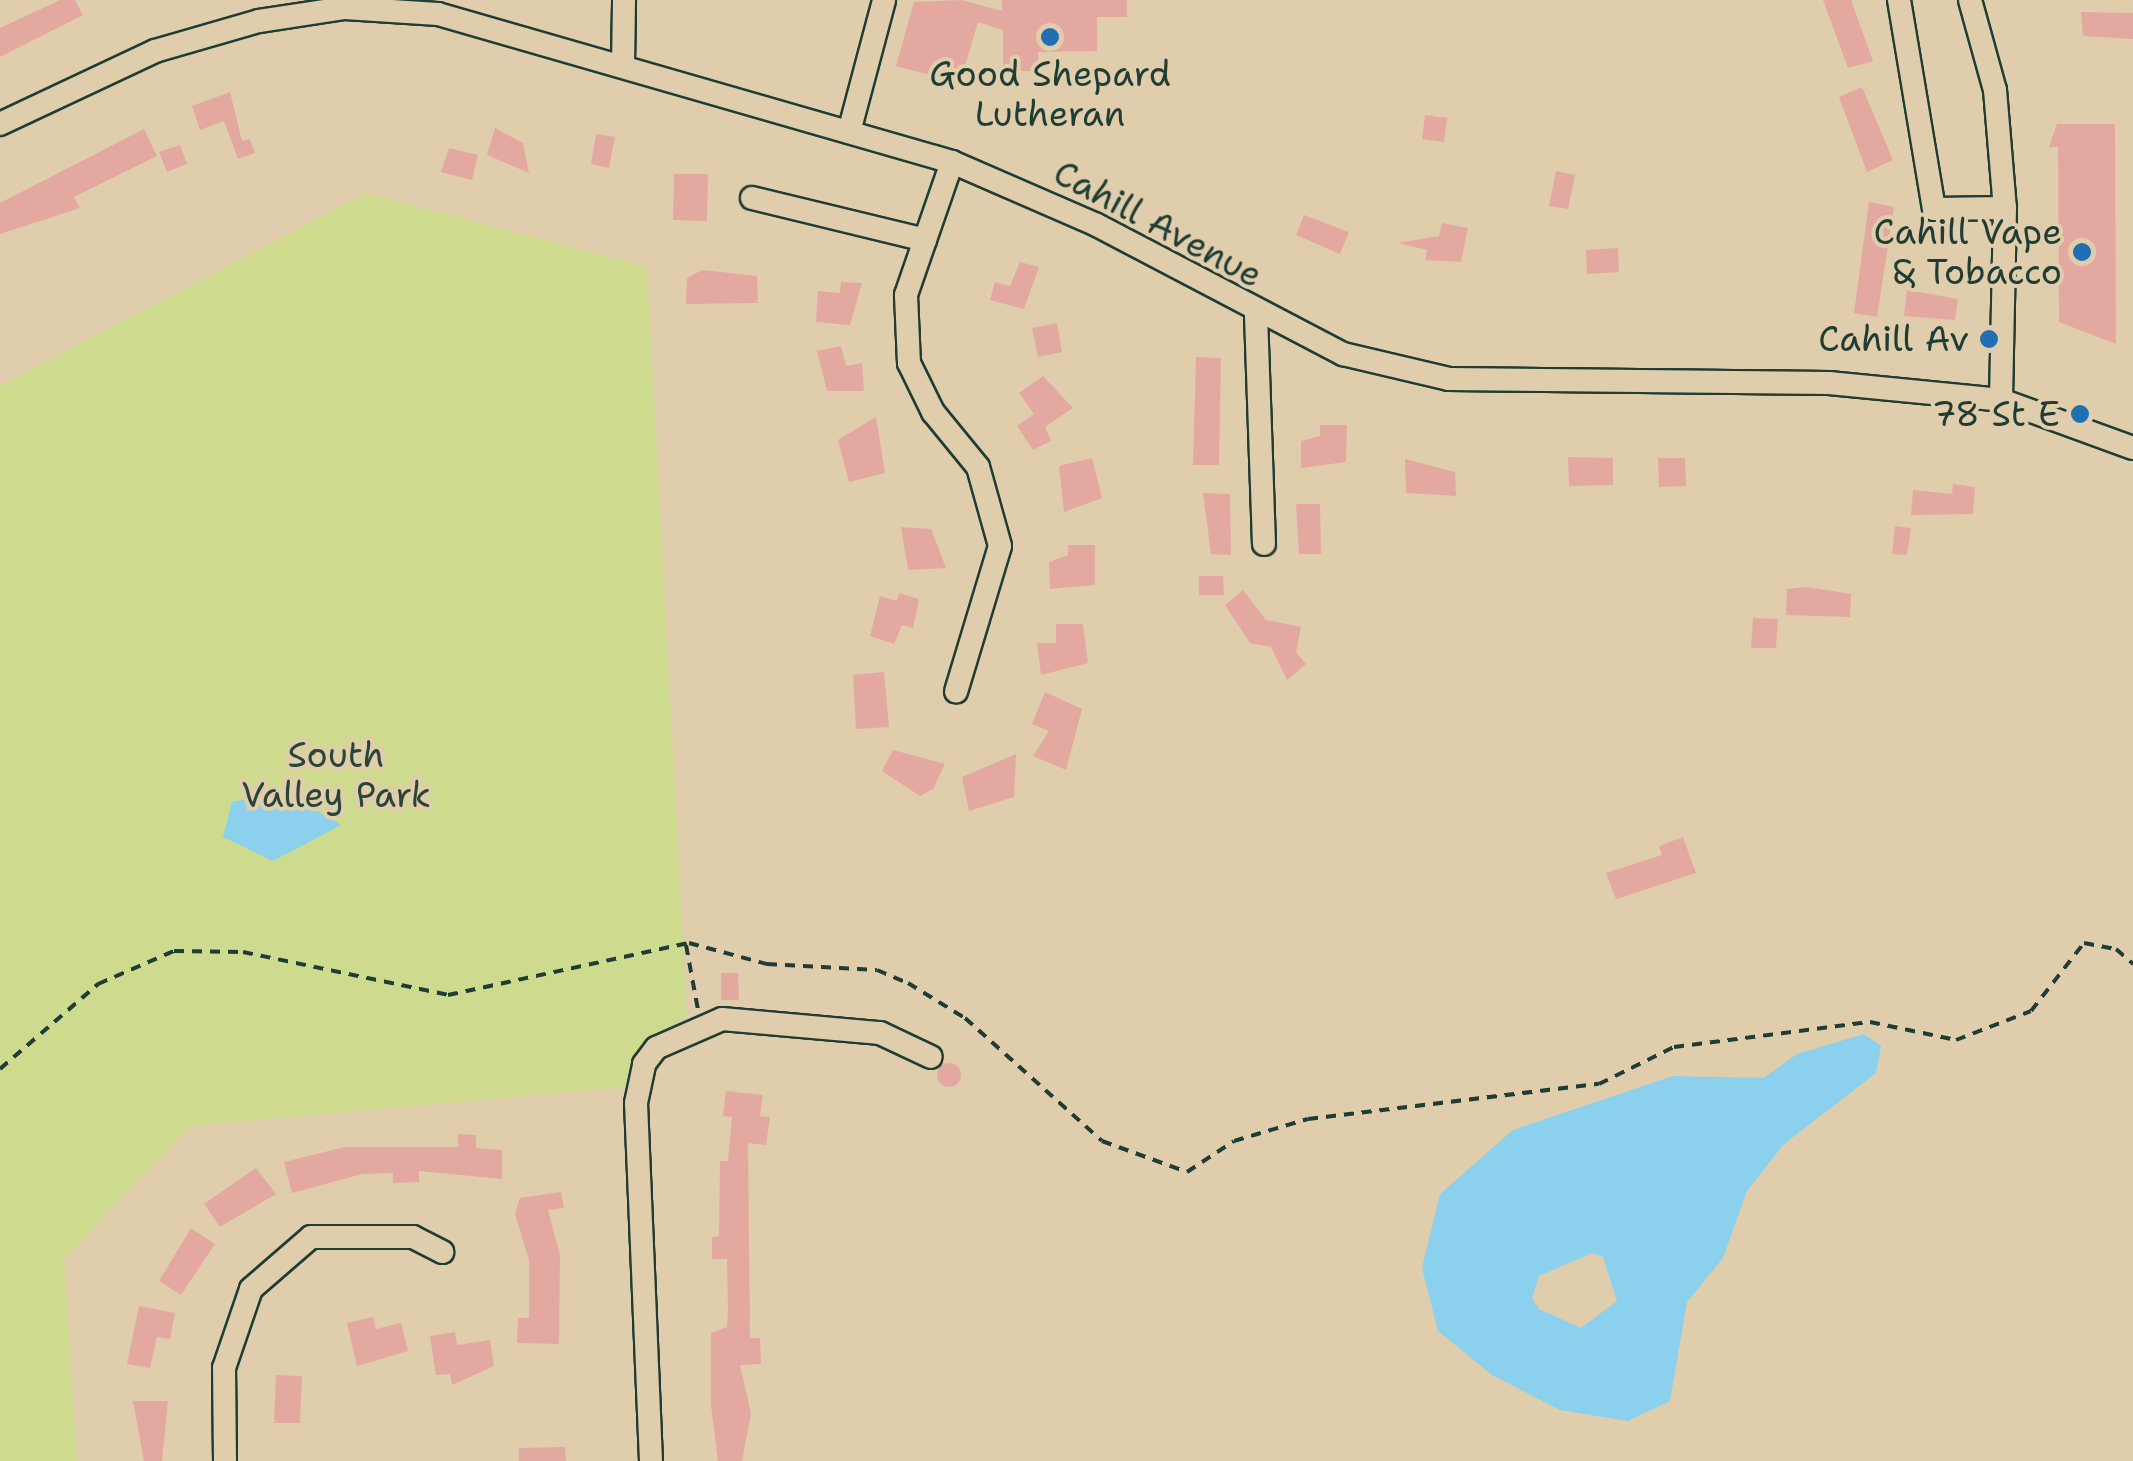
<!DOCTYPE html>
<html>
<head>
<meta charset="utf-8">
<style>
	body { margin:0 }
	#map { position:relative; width:2133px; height:1461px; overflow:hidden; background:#e0cdab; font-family:"Shantell Sans",sans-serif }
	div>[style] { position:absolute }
	.green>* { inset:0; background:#ceda8d }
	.water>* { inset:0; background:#8bd0ec }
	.building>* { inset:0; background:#e3a9a1 }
	.round { border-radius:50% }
	.path>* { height:4px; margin-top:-2px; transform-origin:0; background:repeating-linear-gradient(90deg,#1f3d34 0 10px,transparent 0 18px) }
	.roads { filter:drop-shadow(2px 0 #1f3d34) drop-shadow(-2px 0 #1f3d34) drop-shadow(0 2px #1f3d34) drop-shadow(0 -2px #1f3d34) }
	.minor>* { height:22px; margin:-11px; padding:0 11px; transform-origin:11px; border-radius:11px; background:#e0cdab }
	.dots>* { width:28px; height:28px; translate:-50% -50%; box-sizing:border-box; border:5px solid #e0cdab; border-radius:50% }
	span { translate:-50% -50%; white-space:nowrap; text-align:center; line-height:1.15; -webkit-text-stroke:8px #e0cdab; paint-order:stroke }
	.poi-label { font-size:35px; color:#1f3d34 }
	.right { translate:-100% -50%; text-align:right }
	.street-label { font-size:35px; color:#1f3d34 }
	.park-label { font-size:35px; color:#284538 }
</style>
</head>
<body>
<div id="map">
	<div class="green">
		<div style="clip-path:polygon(366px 193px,647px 267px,687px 1016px,649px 1043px,627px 1087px,190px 1126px,64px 1259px,77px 1461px,0 1461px,0 386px)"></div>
	</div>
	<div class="water">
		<div style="clip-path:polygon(286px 792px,341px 825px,273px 861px,223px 837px,232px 802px)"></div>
		<div style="clip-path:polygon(evenodd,1864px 1034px,1881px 1046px,1876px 1073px,1784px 1144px,1747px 1191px,1723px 1258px,1687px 1302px,1670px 1401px,1628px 1421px,1560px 1410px,1492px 1375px,1438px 1331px,1422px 1268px,1440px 1194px,1513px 1130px,1673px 1076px,1764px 1078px,1797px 1054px,1864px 1034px,1592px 1253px,1603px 1257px,1617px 1301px,1581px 1328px,1539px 1309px,1532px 1298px,1539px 1276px,1592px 1253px)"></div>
	</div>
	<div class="building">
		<div style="clip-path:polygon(60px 0,75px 0,83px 15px,0 57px,0 28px)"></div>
		<div style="clip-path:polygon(962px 0,1002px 11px,1002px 0,1127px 0,1127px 17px,1097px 17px,1097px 51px,1038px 52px,1039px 71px,1003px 71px,1003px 30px,978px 22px,960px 83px,896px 66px,914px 2px)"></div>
		<div style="clip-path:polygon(1823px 0,1851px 0,1873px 61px,1848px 68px)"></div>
		<div style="clip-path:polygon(2081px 12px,2133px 13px,2133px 39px,2083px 36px)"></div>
		<div style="clip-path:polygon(1862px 87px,1893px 160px,1867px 172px,1839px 97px)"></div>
		<div style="clip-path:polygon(230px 92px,242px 141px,250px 139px,255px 153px,238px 159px,224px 121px,200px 130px,192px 106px)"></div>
		<div style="clip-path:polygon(1425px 115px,1447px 118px,1444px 142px,1422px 139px)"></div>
		<div style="clip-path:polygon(2057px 124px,2115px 124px,2116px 344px,2059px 322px,2058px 147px,2049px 147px)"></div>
		<div style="clip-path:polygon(495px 128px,523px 143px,529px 173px,487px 155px)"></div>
		<div style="clip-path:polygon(144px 129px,157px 156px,74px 197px,80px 208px,0 234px,0 203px)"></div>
		<div style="clip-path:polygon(596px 134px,615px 137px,609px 168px,591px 164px)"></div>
		<div style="clip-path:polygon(180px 145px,187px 164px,167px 172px,159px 152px)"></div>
		<div style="clip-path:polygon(449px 148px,478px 155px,472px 180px,441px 172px)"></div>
		<div style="clip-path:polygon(1556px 171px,1575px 175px,1568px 209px,1549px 206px)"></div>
		<div style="clip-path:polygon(674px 174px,708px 174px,707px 221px,673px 220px)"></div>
		<div style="clip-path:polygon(1869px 202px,1894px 207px,1877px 317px,1854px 313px)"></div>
		<div style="clip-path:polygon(1304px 215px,1349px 232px,1340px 254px,1296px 235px)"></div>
		<div style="clip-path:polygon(1442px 223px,1468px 228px,1461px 262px,1425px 260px,1427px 250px,1398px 243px,1439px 236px)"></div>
		<div style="clip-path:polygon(1618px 248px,1619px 272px,1587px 274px,1586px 250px)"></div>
		<div style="clip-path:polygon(1020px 262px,1039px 267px,1024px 309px,990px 300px,995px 282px,1010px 286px)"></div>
		<div style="clip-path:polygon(702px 270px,757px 276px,758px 303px,686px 304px,687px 278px)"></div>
		<div style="clip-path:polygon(841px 282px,862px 283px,850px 325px,816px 322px,818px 291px,840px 293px)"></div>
		<div style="clip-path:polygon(1907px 290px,1958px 299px,1955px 320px,1904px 316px)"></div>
		<div style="clip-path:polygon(1057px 323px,1062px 352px,1038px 357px,1032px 328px)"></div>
		<div style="clip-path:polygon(841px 346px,846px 366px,862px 363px,864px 391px,827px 391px,817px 351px)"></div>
		<div style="clip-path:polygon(1196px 357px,1221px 358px,1219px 465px,1193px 465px)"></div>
		<div style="clip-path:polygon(1043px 376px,1073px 408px,1045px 427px,1051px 441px,1033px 450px,1017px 426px,1034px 414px,1019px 393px)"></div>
		<div style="clip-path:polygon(876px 417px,885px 473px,849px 482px,838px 440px)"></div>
		<div style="clip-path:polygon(1320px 425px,1347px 425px,1346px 462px,1301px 468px,1301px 441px,1320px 436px)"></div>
		<div style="clip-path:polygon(1568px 457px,1613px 458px,1613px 485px,1569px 486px)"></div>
		<div style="clip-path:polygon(1092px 458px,1102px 498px,1064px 512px,1059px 466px)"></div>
		<div style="clip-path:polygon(1658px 458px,1685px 458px,1686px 486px,1659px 487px)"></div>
		<div style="clip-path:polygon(1405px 459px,1455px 472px,1456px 496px,1406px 493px)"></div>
		<div style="clip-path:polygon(1953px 484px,1975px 487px,1973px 514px,1911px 515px,1913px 490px,1952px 494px)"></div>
		<div style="clip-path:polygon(1203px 493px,1230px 494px,1231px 555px,1211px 554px)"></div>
		<div style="clip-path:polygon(1296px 504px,1320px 504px,1321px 554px,1299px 554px)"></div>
		<div style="clip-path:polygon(1895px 526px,1911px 528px,1907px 555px,1892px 554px)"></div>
		<div style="clip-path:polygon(901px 527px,931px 529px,946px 568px,908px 570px)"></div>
		<div style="clip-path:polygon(1068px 545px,1095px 545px,1095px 585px,1050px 589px,1049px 562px,1068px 555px)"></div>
		<div style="clip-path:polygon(1199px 576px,1223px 576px,1224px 595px,1199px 595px)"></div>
		<div style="clip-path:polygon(1807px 587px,1851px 594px,1850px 617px,1786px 615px,1787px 589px)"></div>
		<div style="clip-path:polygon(1243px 590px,1266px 620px,1301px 627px,1296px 652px,1306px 664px,1287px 680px,1271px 647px,1250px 643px,1225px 605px)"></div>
		<div style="clip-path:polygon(899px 593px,919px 599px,913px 628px,902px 625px,894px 644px,870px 636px,880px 596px,897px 601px)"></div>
		<div style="clip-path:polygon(1753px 618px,1778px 619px,1776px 648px,1751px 648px)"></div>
		<div style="clip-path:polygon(1056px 624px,1083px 624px,1088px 663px,1041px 675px,1037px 643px,1056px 643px)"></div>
		<div style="clip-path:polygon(884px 672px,889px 727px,856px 729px,853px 675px)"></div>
		<div style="clip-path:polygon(1045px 692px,1082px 709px,1066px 770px,1033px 756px,1049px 731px,1032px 724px)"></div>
		<div style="clip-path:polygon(893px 750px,945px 764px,933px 789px,920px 796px,882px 771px)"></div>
		<div style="clip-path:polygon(1016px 754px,1014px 797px,969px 811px,962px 777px)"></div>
		<div style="clip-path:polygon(1683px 837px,1696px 873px,1616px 899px,1606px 873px,1662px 855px,1659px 846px)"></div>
		<div style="clip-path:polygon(721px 973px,738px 973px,739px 1000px,721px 1000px)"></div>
		<div class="round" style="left:937px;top:1063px;width:24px;height:24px"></div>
		<div style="clip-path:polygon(726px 1091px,763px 1095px,760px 1116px,770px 1117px,766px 1145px,748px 1143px,750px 1338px,760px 1338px,761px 1364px,740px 1365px,751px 1413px,742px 1461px,718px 1461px,711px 1405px,711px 1333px,727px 1327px,728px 1309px,727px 1259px,712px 1259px,712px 1237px,719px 1236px,720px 1161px,728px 1161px,732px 1117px,723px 1116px)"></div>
		<div style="clip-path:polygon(458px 1134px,476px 1135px,476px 1148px,502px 1150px,502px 1179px,419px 1171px,419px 1182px,393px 1183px,393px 1173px,362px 1174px,292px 1193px,284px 1162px,345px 1147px,458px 1147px)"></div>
		<div style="clip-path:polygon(256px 1168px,276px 1194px,220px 1227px,204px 1204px)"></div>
		<div style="clip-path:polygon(561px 1192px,564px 1208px,548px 1210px,560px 1255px,559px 1344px,517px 1343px,518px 1318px,529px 1318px,529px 1260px,515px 1214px,520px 1198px)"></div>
		<div style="clip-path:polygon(191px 1228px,215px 1244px,181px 1295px,159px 1281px)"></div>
		<div style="clip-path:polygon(139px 1306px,175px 1313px,170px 1339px,157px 1337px,150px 1368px,127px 1364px)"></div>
		<div style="clip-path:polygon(373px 1317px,376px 1329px,401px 1323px,408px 1351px,357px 1366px,347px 1323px)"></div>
		<div style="clip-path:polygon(455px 1332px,457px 1345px,490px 1340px,494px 1366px,452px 1385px,450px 1374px,436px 1375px,430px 1336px)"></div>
		<div style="clip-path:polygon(276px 1375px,302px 1376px,300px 1423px,274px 1423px)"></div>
		<div style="clip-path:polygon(133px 1401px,168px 1401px,162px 1461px,144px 1461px)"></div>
		<div style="clip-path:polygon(565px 1447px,566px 1461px,519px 1461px,519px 1448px)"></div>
	</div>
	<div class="path">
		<div style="left:686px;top:945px;width:66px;rotate:79.5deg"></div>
		<div style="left:0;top:1069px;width:130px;rotate:-40.9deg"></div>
		<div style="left:98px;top:984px;width:83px;rotate:-23.5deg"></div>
		<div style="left:174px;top:951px;width:69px;rotate:0.8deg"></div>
		<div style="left:243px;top:952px;width:209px;rotate:11.8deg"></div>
		<div style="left:448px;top:995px;width:247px;rotate:-12.2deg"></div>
		<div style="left:689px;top:943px;width:81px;rotate:15.1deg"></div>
		<div style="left:767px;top:964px;width:110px;rotate:3.1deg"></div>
		<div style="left:877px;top:970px;width:34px;rotate:23deg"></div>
		<div style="left:908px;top:983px;width:67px;rotate:31.6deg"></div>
		<div style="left:965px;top:1018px;width:184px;rotate:41.9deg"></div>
		<div style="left:1102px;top:1141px;width:90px;rotate:20deg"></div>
		<div style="left:1187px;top:1172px;width:56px;rotate:-33.4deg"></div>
		<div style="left:1234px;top:1141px;width:77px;rotate:-16.6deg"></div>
		<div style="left:1308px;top:1119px;width:293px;rotate:-6.9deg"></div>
		<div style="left:1599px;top:1084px;width:84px;rotate:-26.3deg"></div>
		<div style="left:1674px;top:1047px;width:198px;rotate:-7.3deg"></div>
		<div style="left:1870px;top:1022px;width:88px;rotate:11.8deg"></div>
		<div style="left:1956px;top:1040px;width:80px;rotate:-21.1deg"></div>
		<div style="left:2031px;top:1011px;width:86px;rotate:-52.1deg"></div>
		<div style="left:2084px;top:943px;width:33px;rotate:11deg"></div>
		<div style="left:2116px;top:949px;width:23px;rotate:41deg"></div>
	</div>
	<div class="roads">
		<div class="minor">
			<div style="left:1899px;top:0;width:212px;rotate:80.5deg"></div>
			<div style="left:1934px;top:209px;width:71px;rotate:-0.8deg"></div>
			<div style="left:1970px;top:0;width:93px;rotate:74.5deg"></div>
			<div style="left:1995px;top:90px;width:118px;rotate:85.2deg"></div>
			<div style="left:2005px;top:208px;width:192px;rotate:91.2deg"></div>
			<div style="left:623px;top:66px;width:66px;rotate:-89.1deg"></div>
			<div style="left:0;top:124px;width:171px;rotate:-25.2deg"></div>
			<div style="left:155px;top:51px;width:108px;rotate:-16.1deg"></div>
			<div style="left:259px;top:21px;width:87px;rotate:-8.6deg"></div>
			<div style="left:345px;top:8px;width:93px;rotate:3.7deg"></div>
			<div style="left:438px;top:14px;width:535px;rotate:16.06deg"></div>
			<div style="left:952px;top:162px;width:158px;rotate:23.5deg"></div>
			<div style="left:1097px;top:225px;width:278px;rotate:27.7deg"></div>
			<div style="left:1343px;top:354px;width:109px;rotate:13.3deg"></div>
			<div style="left:1449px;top:379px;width:380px;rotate:0.6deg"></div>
			<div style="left:1829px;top:383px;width:173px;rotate:5.6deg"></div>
			<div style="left:2001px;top:400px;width:140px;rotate:20deg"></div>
			<div style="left:849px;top:132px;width:137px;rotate:-75.1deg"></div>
			<div style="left:952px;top:162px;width:141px;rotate:109.1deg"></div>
			<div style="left:906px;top:295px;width:68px;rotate:87.5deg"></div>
			<div style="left:909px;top:363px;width:55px;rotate:63.9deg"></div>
			<div style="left:933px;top:412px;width:71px;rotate:50.7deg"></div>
			<div style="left:978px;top:467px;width:82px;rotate:74.4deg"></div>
			<div style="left:1000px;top:546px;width:152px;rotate:106.8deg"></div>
			<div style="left:752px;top:198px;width:178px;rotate:13.6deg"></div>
			<div style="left:1256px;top:315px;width:229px;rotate:88deg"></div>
			<div style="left:225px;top:1461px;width:93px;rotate:-90.6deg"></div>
			<div style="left:224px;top:1368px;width:83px;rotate:-71.1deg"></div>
			<div style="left:251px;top:1289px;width:79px;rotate:-40.9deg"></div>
			<div style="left:311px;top:1237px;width:102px"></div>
			<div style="left:413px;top:1237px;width:33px;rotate:27deg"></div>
			<div style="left:651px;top:1461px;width:358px;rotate:-92.4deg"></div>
			<div style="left:636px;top:1103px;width:40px;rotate:-78deg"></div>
			<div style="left:644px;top:1064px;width:20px;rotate:-53deg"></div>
			<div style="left:656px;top:1048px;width:72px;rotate:-23.7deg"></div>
			<div style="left:722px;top:1019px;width:159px;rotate:5.1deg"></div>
			<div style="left:880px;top:1033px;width:56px;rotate:25.2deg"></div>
		</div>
	</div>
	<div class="dots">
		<div style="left:1050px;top:37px;background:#1f6fb2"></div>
		<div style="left:2082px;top:252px;background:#1f6fb2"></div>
		<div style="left:1989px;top:339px;background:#1f6fb2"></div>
		<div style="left:2080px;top:414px;background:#1f6fb2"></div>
	</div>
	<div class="poi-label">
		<span style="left:1050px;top:94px">Good Shepard<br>Lutheran</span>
		<span class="right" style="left:2062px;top:252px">Cahill Vape<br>&amp; Tobacco</span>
		<span class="right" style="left:1969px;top:339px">Cahill Av</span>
		<span class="right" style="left:2060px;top:414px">78 St E</span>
	</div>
	<div class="street-label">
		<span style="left:1158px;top:224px;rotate:28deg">Cahill Avenue</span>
	</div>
	<div class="park-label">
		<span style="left:336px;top:775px">South<br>Valley Park</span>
	</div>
</div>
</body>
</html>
